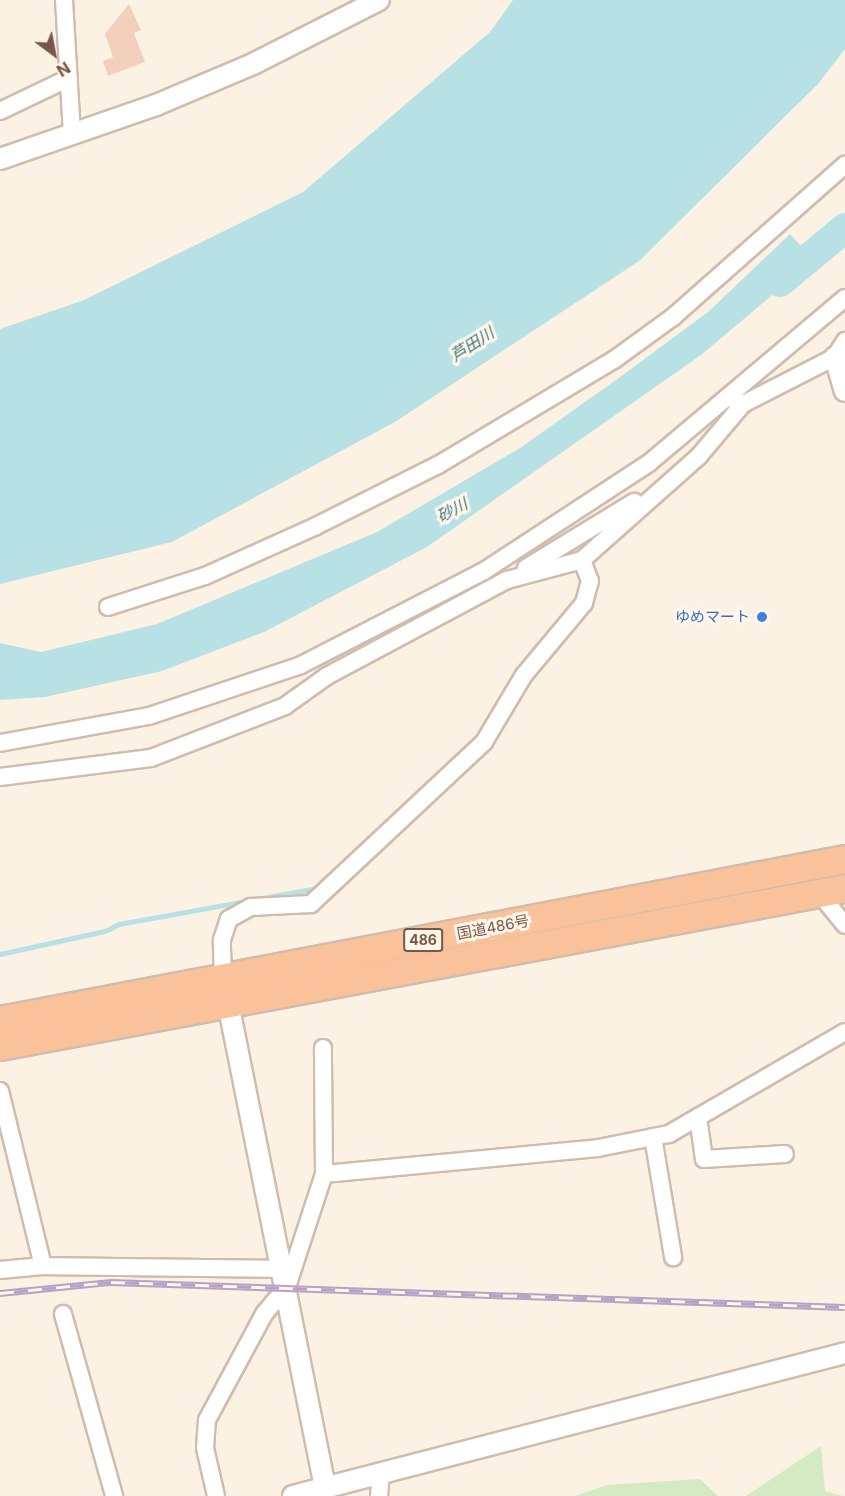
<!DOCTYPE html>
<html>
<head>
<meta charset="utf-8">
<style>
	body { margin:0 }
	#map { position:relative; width:845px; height:1496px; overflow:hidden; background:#fcf2e4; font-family:Inter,"Noto Sans JP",sans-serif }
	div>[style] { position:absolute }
	.green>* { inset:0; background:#d3eac2 }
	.water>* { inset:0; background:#b8e1e6 }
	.stream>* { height:5px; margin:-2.5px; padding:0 2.5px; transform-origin:2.5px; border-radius:2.5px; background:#b8e1e6 }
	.river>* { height:30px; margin:-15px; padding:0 15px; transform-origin:15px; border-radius:15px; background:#b8e1e6 }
	.building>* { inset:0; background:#f2d0bb }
	.roads { filter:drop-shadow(2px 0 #d0bcad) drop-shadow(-2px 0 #d0bcad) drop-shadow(0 2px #d0bcad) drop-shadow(0 -2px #d0bcad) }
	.minor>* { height:16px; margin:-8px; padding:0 8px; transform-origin:8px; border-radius:8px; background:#fff }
	.tertiary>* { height:20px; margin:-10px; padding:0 10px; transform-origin:10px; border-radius:10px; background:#fff }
	.trunk>* { height:27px; margin:-13.5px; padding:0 13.5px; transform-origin:13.5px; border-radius:13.5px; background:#f9c29b }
	.rail>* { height:7px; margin-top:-3.5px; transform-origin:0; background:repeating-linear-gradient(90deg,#fff6ea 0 14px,#b5a2c6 0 28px); box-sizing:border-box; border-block:2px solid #b5a2c6 }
	.dots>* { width:16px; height:16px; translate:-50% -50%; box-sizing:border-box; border:3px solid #fff6ea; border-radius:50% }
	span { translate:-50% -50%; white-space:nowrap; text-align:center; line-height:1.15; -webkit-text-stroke:6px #fff6ea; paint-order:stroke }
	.shield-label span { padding:2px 4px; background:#fff6ea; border:2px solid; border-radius:4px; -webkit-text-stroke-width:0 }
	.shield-label { font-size:14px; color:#755849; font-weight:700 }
	.shop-label { font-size:15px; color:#366cbe }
	.right { translate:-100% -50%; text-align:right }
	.street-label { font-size:15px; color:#755849 }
	.water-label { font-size:16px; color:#3f7882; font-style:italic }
	.north { position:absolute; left:24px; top:24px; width:60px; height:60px; -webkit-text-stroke:4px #fff6ea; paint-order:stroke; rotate:148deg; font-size:16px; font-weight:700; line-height:24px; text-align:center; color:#755849 }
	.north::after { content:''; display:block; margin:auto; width:21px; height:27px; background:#755849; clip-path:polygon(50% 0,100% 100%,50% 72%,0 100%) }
</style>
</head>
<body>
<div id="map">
	<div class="green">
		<div style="clip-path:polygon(821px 1446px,825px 1491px,843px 1496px,746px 1496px)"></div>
		<div style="clip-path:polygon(700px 1479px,718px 1496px,575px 1496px,607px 1485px)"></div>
	</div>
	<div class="water">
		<div style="clip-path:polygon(513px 0,845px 0,845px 49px,818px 84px,639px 261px,395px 422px,172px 542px,0 584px,0 329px,84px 300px,303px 192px,490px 32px)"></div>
		<div style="clip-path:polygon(790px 234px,814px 260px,701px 355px,427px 547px,264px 632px,162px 671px,45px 697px,0 700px,0 643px,41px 652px,157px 624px,377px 532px,520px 448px,616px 380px,708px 312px)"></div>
	</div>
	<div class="stream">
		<div style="left:0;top:954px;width:107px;rotate:-12.4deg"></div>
		<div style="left:105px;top:931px;width:16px;rotate:-27deg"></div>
		<div style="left:119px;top:924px;width:196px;rotate:-10.3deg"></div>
	</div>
	<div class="river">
		<div style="left:780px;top:282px;width:85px;rotate:-39.7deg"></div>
	</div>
	<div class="building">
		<div style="clip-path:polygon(129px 4px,141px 30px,134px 33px,145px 62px,108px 76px,103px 61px,113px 57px,105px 34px)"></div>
	</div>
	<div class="roads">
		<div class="minor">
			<div style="left:64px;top:0;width:136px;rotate:86.6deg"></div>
			<div style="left:0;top:111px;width:76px;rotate:-25.6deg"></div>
			<div style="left:735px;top:401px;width:9px;rotate:21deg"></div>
			<div style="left:743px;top:404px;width:103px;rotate:-27.1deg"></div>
			<div style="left:835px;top:357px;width:19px;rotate:-58deg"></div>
			<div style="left:526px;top:568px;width:127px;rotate:-31.4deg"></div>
			<div style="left:108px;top:607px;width:102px;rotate:-17.7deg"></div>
			<div style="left:205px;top:576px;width:122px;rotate:-24.2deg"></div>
			<div style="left:316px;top:526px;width:136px;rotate:-26.6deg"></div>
			<div style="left:438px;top:465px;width:206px;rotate:-30.9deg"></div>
			<div style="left:615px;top:359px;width:72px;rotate:-35.9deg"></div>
			<div style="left:673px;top:317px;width:230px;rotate:-41.5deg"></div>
			<div style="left:0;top:743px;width:151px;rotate:-10.3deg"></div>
			<div style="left:149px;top:716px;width:160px;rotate:-18.5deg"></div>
			<div style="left:301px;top:665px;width:206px;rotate:-27.2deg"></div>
			<div style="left:484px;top:571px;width:197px;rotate:-33.2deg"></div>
			<div style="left:649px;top:463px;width:256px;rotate:-40.1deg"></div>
			<div style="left:0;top:777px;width:152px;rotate:-7.2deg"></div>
			<div style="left:151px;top:758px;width:144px;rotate:-21.2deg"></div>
			<div style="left:285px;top:706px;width:52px;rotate:-35.5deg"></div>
			<div style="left:327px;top:676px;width:204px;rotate:-28.1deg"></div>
			<div style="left:507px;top:580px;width:78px;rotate:-14.9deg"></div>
			<div style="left:582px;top:560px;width:157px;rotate:-41.6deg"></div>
			<div style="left:699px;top:456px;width:68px;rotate:-49.8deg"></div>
			<div style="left:819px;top:893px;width:41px;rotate:50.9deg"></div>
			<div style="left:223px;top:977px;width:37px;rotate:-92deg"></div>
			<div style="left:222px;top:940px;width:22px;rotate:-72deg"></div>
			<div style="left:229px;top:919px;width:25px;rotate:-29deg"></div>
			<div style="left:251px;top:907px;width:60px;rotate:-2.9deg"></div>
			<div style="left:311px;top:904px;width:237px;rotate:-43.1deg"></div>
			<div style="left:484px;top:742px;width:78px;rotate:-59.2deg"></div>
			<div style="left:524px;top:675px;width:94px;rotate:-50.2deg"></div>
			<div style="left:584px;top:603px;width:23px;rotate:-75deg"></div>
			<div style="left:590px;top:581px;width:22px;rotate:-111deg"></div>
			<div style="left:0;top:1091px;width:180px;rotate:76.2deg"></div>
			<div style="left:698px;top:1117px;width:42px;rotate:81.9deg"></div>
			<div style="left:704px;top:1159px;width:81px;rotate:-3.5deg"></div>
			<div style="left:653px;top:1137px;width:122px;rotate:80.5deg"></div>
			<div style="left:324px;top:1174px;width:275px;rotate:-5.4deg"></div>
			<div style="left:598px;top:1148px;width:72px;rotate:-11.2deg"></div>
			<div style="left:669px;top:1134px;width:203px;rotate:-30.1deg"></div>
			<div style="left:0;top:1270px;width:43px;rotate:-5.3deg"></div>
			<div style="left:43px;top:1266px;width:240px;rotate:0.7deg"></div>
			<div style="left:63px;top:1314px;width:189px;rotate:74.3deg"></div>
			<div style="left:216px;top:1496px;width:49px;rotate:-102.9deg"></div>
			<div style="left:205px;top:1448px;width:28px;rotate:-86deg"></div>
			<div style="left:207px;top:1420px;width:120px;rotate:-61.7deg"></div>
			<div style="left:264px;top:1314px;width:35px;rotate:-50deg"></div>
			<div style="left:287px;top:1287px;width:119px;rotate:-71.9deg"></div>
			<div style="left:324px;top:1174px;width:126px;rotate:-90.5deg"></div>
			<div style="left:379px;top:1496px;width:23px;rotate:-85deg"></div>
		</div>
		<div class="tertiary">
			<div style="left:0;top:159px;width:165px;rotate:-19.1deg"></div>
			<div style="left:156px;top:105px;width:105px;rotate:-22.9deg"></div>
			<div style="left:253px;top:64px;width:141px;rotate:-26.9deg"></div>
			<div style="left:835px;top:357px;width:35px;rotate:74deg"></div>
			<div style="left:226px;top:993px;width:504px;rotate:78.67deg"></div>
			<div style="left:293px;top:1496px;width:570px;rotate:-14.52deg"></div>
		</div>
		<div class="trunk">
			<div style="left:0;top:1020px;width:860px;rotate:-10.79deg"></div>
			<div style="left:0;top:1046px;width:860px;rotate:-10.59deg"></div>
		</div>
	</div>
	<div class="rail">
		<div style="left:0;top:1293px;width:112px;rotate:-5.7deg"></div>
		<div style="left:111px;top:1282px;width:734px;rotate:1.95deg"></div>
	</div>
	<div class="dots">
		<div style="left:762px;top:617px;background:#3f7fe0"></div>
	</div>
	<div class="shield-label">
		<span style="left:423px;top:940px">486</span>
	</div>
	<div class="shop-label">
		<span class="right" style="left:750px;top:617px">ゆめマート</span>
	</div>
	<div class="street-label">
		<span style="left:493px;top:927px;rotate:-11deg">国道486号</span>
	</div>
	<div class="water-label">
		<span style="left:472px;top:344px;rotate:-33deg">芦田川</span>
		<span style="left:452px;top:510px;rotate:-28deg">砂川</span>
	</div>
	<div class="north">N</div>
</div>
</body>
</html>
